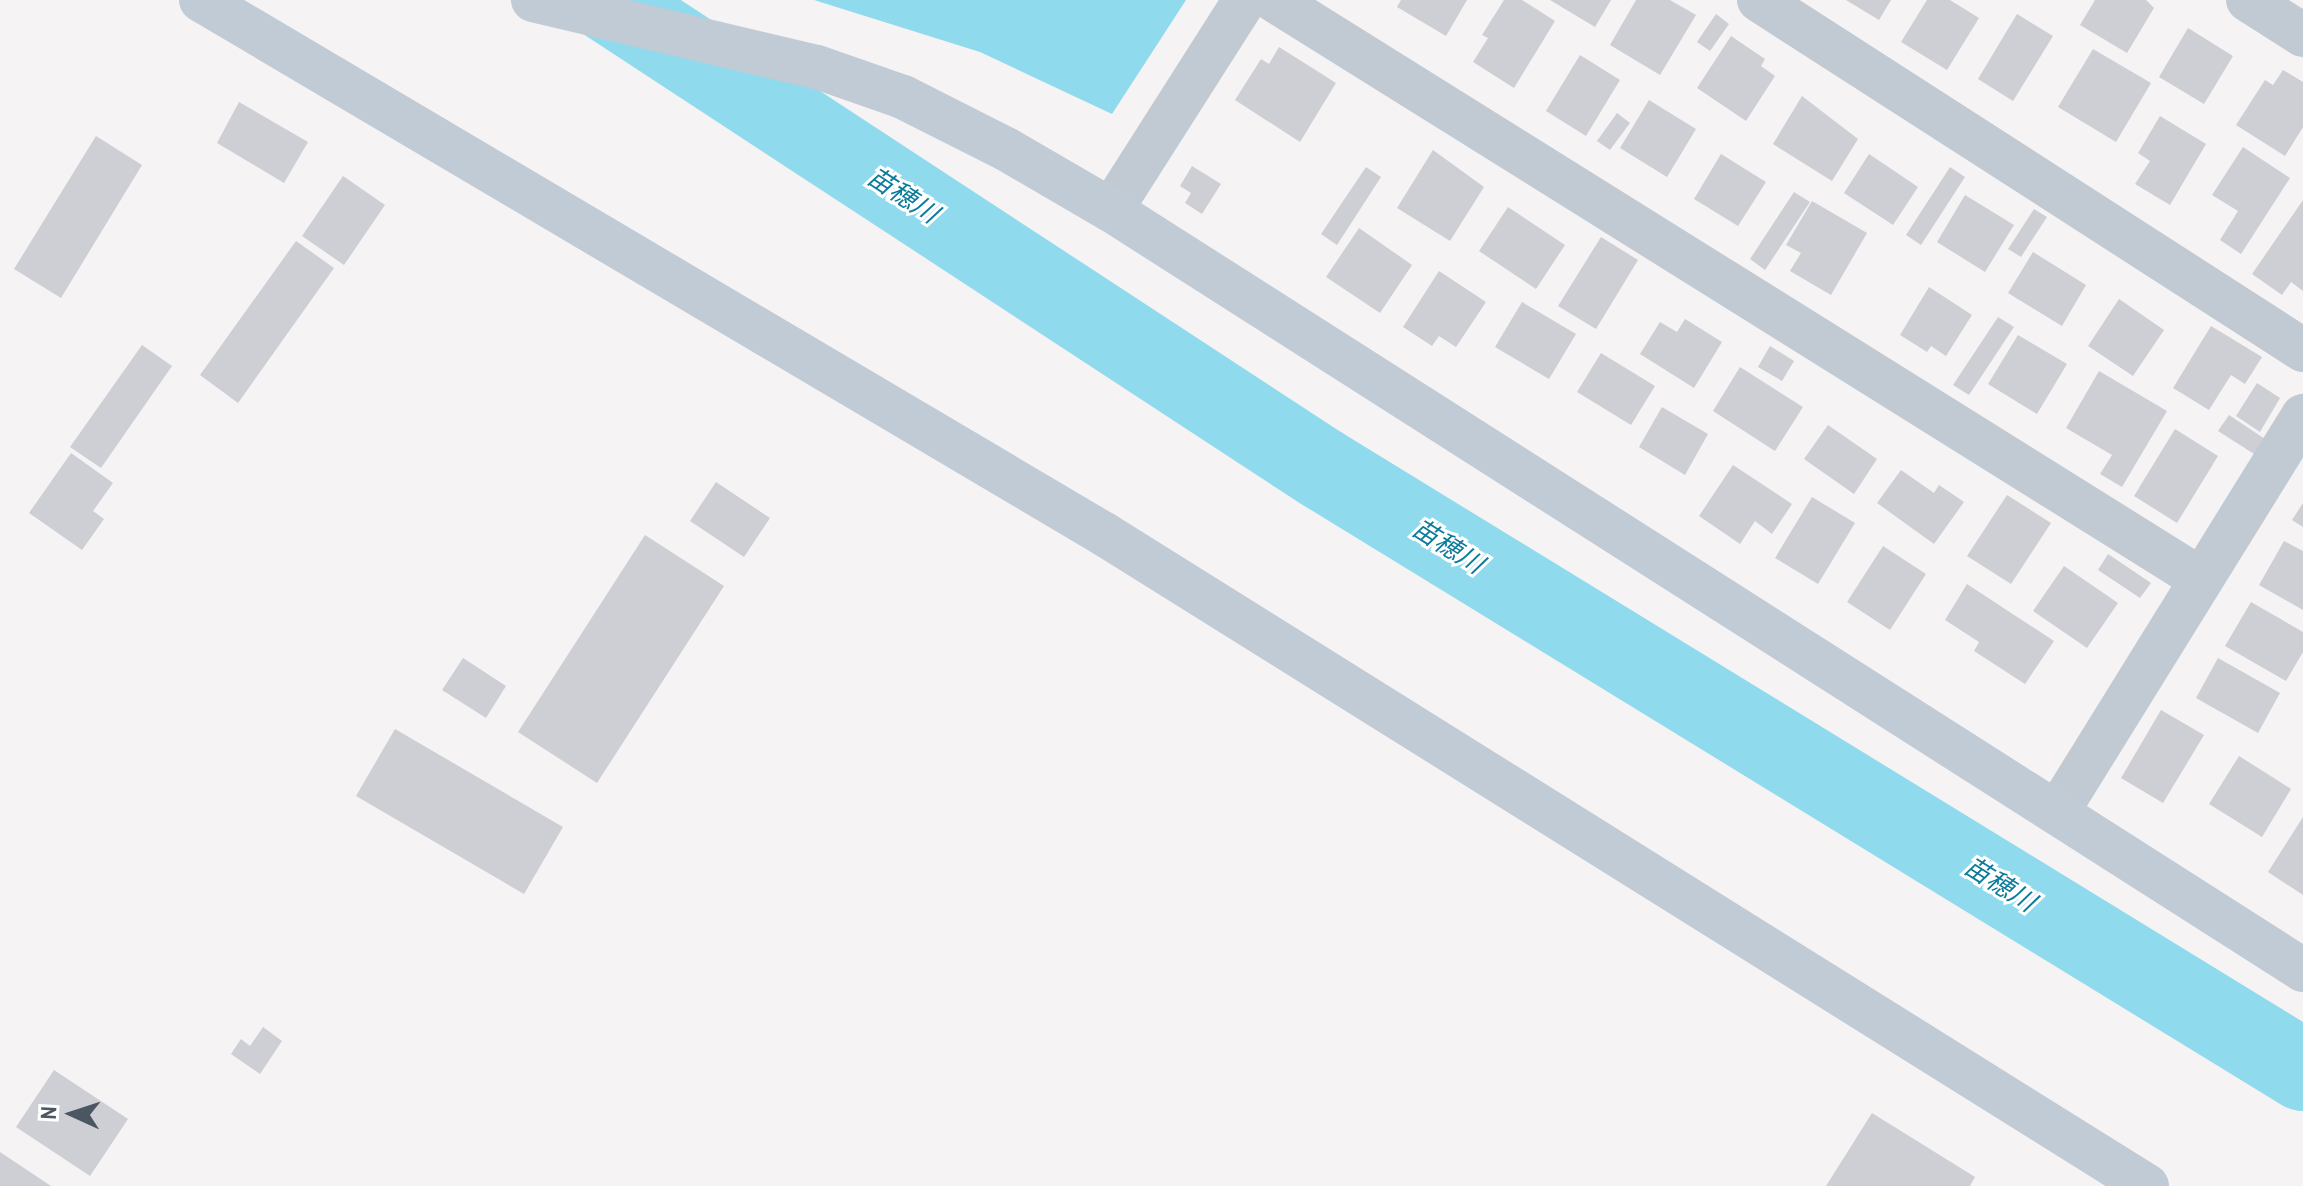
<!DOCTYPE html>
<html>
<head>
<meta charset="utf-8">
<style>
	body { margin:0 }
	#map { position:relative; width:2303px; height:1186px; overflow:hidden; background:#f5f3f3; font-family:"Archivo Narrow","Noto Sans JP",sans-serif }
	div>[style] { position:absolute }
	.water>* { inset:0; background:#90daee }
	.river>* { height:82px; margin:-41px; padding:0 41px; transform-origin:41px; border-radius:41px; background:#90daee }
	.building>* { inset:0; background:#cdcfd5 }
	.street>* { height:44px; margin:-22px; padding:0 22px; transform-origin:22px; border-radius:22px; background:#c1cad2 }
	.secondary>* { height:44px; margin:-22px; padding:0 22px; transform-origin:22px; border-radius:22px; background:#c1cbd6 }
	span { translate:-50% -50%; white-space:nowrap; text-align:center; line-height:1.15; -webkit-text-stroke:6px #fff; paint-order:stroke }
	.water-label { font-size:26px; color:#0c7c9b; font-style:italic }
	.north { position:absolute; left:32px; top:1074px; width:80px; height:80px; -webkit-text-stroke:6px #fff; paint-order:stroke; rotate:273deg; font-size:22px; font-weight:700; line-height:32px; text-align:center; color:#4a5661 }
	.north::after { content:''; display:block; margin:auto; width:28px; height:36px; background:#4a5661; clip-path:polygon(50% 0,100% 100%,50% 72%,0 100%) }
</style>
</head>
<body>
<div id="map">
	<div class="water">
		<div style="clip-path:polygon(814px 0,1186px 0,1112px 114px,980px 52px)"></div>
	</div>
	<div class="river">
		<div style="left:606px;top:0;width:855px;rotate:33.21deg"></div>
		<div style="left:1321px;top:468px;width:1152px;rotate:31.51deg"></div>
	</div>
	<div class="building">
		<div style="clip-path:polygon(1401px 0,1467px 0,1446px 36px,1397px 7px)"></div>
		<div style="clip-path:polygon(1504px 0,1522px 0,1555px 21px,1514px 88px,1473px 62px,1488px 38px,1482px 35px)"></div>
		<div style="clip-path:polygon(1550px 0,1611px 0,1595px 27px)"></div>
		<div style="clip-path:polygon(1636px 0,1670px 0,1696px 15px,1660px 75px,1610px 45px)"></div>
		<div style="clip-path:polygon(1846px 0,1891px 0,1879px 20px)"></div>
		<div style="clip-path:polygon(1927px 0,1950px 0,1979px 18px,1947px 70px,1901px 42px)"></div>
		<div style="clip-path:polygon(2095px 0,2146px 0,2154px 8px,2127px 53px,2080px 25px)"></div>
		<div style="clip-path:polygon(1716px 14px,1729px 24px,1710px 51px,1697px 42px)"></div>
		<div style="clip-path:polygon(2017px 14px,2053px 36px,2013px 101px,1978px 79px)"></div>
		<div style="clip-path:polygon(2188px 28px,2233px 56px,2204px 104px,2159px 77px)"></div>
		<div style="clip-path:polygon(1731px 36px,1765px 59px,1761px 66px,1775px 76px,1746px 121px,1697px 88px)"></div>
		<div style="clip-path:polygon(1279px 47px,1336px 83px,1300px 142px,1235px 100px,1261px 59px,1269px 64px)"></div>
		<div style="clip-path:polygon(2093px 49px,2151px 83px,2116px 142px,2058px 107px)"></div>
		<div style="clip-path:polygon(1580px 55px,1620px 80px,1586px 136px,1546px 111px)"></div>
		<div style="clip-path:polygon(2283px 70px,2303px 82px,2303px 127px,2285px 156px,2236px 125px,2265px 80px,2273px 85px)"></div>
		<div style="clip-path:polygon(1802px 96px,1858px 139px,1832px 181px,1773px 144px)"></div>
		<div style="clip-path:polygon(1649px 100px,1696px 129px,1667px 177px,1620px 148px)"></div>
		<div style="clip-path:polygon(239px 102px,308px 142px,284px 183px,217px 143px)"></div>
		<div style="clip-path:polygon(1617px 113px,1630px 123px,1610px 150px,1597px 141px)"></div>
		<div style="clip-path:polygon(2160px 116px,2206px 144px,2170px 205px,2135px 184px,2150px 161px,2138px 153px)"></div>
		<div style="clip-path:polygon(96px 136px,142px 165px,61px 298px,14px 269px)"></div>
		<div style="clip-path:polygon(2243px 147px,2290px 178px,2241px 254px,2220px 240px,2238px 211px,2212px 195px)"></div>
		<div style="clip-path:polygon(1433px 150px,1484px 187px,1450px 241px,1397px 208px)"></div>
		<div style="clip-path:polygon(1721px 154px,1766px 182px,1738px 226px,1694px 199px)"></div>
		<div style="clip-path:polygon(1869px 154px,1918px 187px,1893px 225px,1844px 193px)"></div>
		<div style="clip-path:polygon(1192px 166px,1221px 184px,1202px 214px,1185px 203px,1191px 193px,1180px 186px)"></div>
		<div style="clip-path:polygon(1366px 167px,1381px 177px,1337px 245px,1321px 234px)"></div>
		<div style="clip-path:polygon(1950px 167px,1965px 177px,1921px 245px,1906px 235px)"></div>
		<div style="clip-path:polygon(343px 176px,385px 205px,344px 265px,302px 236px)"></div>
		<div style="clip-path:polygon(1794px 192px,1810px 202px,1765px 270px,1750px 259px)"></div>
		<div style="clip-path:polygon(1965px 195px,2014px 225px,1985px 272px,1937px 242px)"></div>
		<div style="clip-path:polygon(2303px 200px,2303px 291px,2291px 282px,2282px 295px,2252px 274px)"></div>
		<div style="clip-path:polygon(1812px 201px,1867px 233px,1831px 295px,1790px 271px,1801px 253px,1786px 245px)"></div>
		<div style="clip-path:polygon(1508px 207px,1565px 245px,1536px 289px,1479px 251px)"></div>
		<div style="clip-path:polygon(2034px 209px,2047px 217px,2021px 257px,2008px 249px)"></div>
		<div style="clip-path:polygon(1359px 228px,1412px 265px,1380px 313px,1326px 277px)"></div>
		<div style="clip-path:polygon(1601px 237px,1638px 260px,1596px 329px,1558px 306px)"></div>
		<div style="clip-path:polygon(296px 241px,334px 268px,238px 403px,200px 375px)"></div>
		<div style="clip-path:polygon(2033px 252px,2086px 285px,2062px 326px,2008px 293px)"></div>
		<div style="clip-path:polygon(1439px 271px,1486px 302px,1456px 347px,1439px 336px,1432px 346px,1403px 327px)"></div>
		<div style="clip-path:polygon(1929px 287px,1972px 315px,1946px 356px,1931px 346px,1927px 352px,1900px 335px)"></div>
		<div style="clip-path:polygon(2119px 299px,2164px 330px,2133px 376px,2088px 346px)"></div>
		<div style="clip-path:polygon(1522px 302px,1576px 334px,1549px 379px,1495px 347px)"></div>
		<div style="clip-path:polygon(1998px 317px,2014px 327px,1969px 395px,1953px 385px)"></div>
		<div style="clip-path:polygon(1685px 319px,1722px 342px,1694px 388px,1640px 354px,1660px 322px,1677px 332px)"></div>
		<div style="clip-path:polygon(2211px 326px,2262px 357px,2245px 384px,2231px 375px,2209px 410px,2173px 388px)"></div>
		<div style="clip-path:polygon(2018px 335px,2067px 364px,2037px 414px,1988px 384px)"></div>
		<div style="clip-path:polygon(142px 345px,172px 366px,101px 468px,70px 447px)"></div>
		<div style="clip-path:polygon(1770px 346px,1794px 361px,1782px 381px,1758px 367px)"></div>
		<div style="clip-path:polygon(1601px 353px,1655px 386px,1631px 425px,1577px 392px)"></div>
		<div style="clip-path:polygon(1740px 367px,1803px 407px,1775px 451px,1713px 411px)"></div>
		<div style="clip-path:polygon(2099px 371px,2167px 411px,2122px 487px,2100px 474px,2112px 455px,2066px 428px)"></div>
		<div style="clip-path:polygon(2257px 383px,2280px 398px,2260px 432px,2236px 416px)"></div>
		<div style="clip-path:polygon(1662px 407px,1708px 434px,1685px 475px,1639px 447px)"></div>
		<div style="clip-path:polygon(2229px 415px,2265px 439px,2254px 454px,2218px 431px)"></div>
		<div style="clip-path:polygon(1828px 425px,1877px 459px,1854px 494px,1804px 459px)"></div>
		<div style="clip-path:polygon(2175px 429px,2218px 456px,2177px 523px,2134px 496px)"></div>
		<div style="clip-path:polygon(71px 453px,113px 483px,93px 511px,104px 519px,82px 550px,29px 513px)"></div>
		<div style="clip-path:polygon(1733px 465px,1792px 504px,1772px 534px,1755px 521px,1740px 544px,1699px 516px)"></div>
		<div style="clip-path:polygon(1901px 470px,1934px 493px,1939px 485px,1964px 502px,1934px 544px,1877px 503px)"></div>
		<div style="clip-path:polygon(716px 482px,770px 518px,744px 557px,690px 521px)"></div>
		<div style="clip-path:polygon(2007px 495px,2051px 523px,2011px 584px,1967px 556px)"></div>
		<div style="clip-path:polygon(1812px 497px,1855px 523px,1818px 584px,1775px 558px)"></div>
		<div style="clip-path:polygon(2303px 503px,2303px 527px,2292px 520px)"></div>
		<div style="clip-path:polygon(645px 535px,724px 586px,597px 783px,518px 732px)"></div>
		<div style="clip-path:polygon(2284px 541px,2303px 551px,2303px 610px,2259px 585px)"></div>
		<div style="clip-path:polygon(1883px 546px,1926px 574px,1890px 630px,1847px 602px)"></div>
		<div style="clip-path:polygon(2108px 554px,2151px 583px,2140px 598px,2098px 570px)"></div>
		<div style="clip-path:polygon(2064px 566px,2118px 603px,2087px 648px,2033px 611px)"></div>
		<div style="clip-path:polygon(1967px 584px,2054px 641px,2025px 684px,1974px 651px,1979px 642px,1945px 620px)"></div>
		<div style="clip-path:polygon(2251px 602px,2303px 632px,2303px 652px,2286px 681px,2225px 646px)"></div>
		<div style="clip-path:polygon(463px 658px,506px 686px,486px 718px,442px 690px)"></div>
		<div style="clip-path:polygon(2218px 658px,2280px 693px,2258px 733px,2196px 698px)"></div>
		<div style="clip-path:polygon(2161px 710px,2204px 735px,2163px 803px,2121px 778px)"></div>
		<div style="clip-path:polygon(395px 729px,563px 827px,524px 894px,356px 796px)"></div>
		<div style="clip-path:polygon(2239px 756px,2291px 789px,2262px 837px,2209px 804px)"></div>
		<div style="clip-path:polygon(2303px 817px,2303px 895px,2268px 872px)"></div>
		<div style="clip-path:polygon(263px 1027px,282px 1041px,260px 1074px,231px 1054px,241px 1039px,250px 1046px)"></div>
		<div style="clip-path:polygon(54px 1070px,128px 1119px,90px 1176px,16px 1127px)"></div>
		<div style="clip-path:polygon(1872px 1113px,1975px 1177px,1970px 1186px,1826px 1186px)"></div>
		<div style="clip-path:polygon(0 1152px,51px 1186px,0 1186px)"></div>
	</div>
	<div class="street">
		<div style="left:1274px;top:0;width:1093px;rotate:31.99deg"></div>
		<div style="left:1759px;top:0;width:647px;rotate:32.76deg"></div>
		<div style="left:2248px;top:0;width:65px;rotate:32.5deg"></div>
		<div style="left:1111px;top:210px;width:249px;rotate:-57.5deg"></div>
		<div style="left:2058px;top:811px;width:465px;rotate:-58.2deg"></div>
	</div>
	<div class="secondary">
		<div style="left:201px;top:0;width:1049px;rotate:30.6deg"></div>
		<div style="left:1104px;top:534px;width:1230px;rotate:32.01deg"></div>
		<div style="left:533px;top:0;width:292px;rotate:13.3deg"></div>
		<div style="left:817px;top:67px;width:91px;rotate:19.2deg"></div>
		<div style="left:903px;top:97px;width:115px;rotate:26.8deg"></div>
		<div style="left:1006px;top:149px;width:121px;rotate:30.2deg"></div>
		<div style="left:1111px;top:210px;width:1414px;rotate:32.52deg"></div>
	</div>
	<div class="water-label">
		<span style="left:903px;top:195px;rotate:33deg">苗穂川</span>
		<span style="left:1448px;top:546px;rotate:32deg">苗穂川</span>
		<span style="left:2000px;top:884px;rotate:32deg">苗穂川</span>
	</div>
	<div class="north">N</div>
</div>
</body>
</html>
